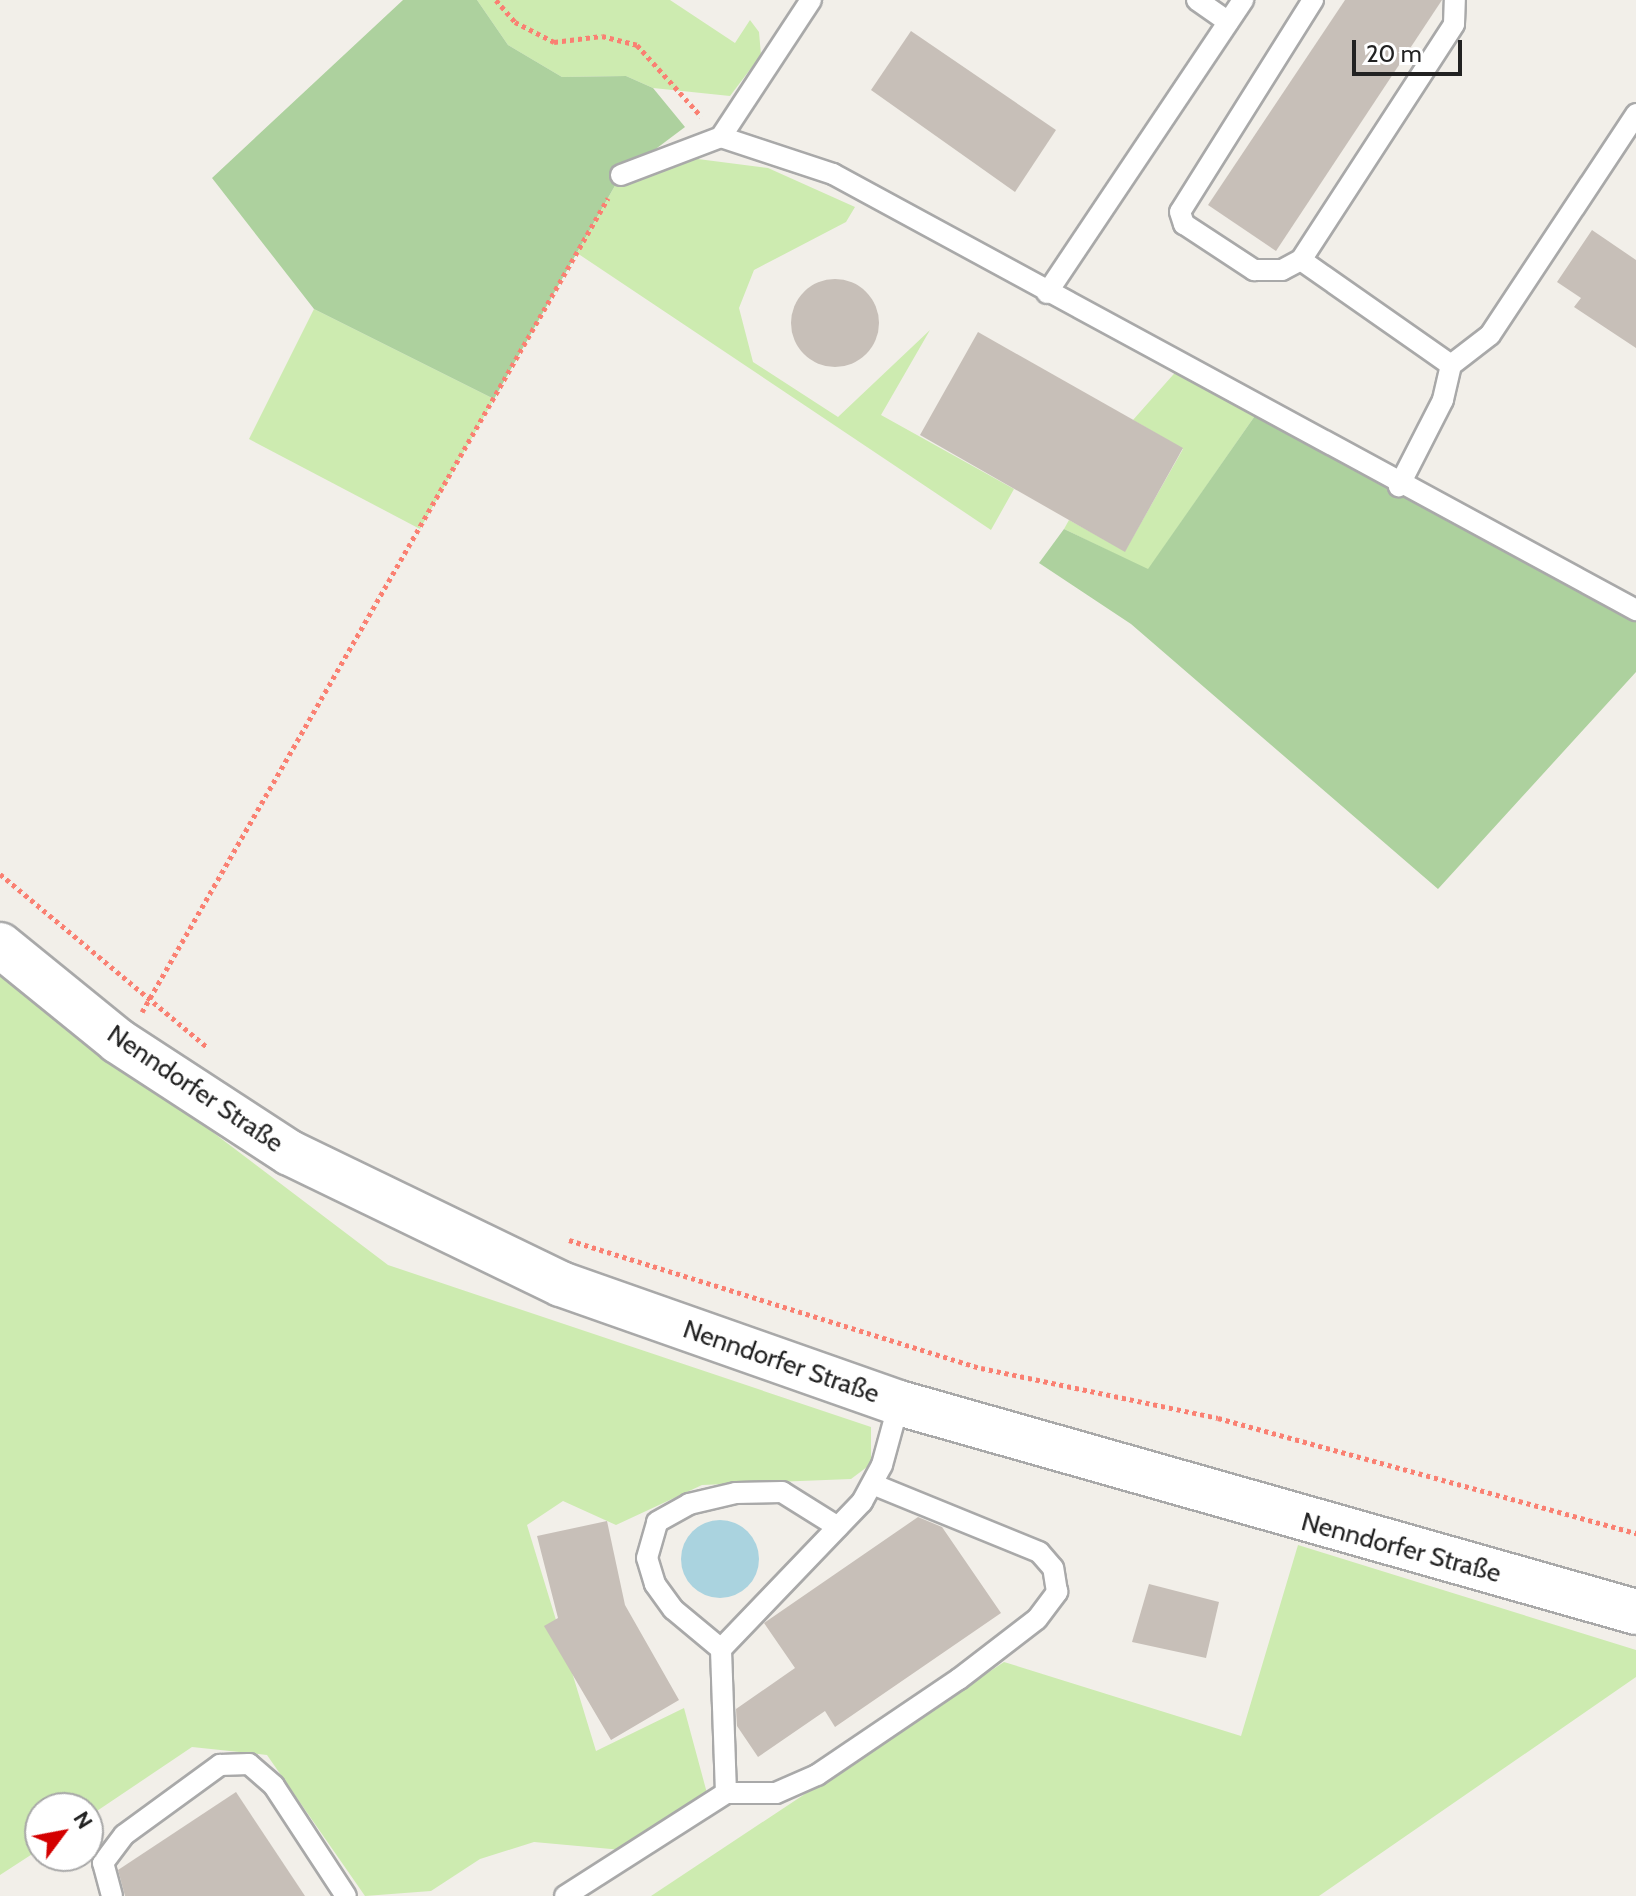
<!DOCTYPE html>
<html>
<head>
<meta charset="utf-8">
<style>
	body { margin:0 }
	#map { position:relative; width:1636px; height:1896px; overflow:hidden; background:#f2efe9; font-family:Cabin,sans-serif }
	div>[style] { position:absolute }
	.grass>* { inset:0; background:#cdebb0 }
	.forest>* { inset:0; background:#add19e }
	.water>* { inset:0; background:#aad3df }
	.round { border-radius:50% }
	.building>* { inset:0; background:#c7bfb8 }
	.path>* { height:5px; margin-top:-2.5px; transform-origin:0; background:repeating-linear-gradient(90deg,#fa8072 0 4px,transparent 0 8px) }
	.roads { filter:drop-shadow(2px 0 #a9a9a9) drop-shadow(-2px 0 #a9a9a9) drop-shadow(0 2px #a9a9a9) drop-shadow(0 -2px #a9a9a9) }
	.service>* { height:20px; margin:-10px; padding:0 10px; transform-origin:10px; border-radius:10px; background:#fff }
	.tertiary>* { height:44px; margin:-22px; padding:0 22px; transform-origin:22px; border-radius:22px; background:#fff }
	span { translate:-50% -50%; white-space:nowrap; text-align:center; line-height:1.15; -webkit-text-stroke:8px #fff; paint-order:stroke }
	.street-label { font-size:26px; color:#222 }
	.north { position:absolute; left:24px; top:1792px; width:80px; height:80px; box-sizing:border-box; background:#fff; border:2px solid #a7a7a7; border-radius:50%; rotate:58deg; font-size:22px; font-weight:700; line-height:32px; text-align:center; color:#222 }
	.north::after { content:''; display:block; margin:auto; width:28px; height:36px; background:#d40000; clip-path:polygon(50% 0,100% 100%,50% 72%,0 100%) }
	.scale { position:absolute; left:1352px; top:40px; width:110px; height:36px; box-sizing:border-box; border:4px solid #222; border-top:0; padding-left:10px; font-size:24px; line-height:28px; white-space:nowrap; color:#222; -webkit-text-stroke:6px #fff; paint-order:stroke }
</style>
</head>
<body>
<div id="map">
	<div class="grass">
		<div style="clip-path:polygon(477px 0,670px 0,735px 43px,750px 20px,759px 32px,761px 55px,730px 96px,653px 88px,626px 76px,562px 77px,508px 45px)"></div>
		<div style="clip-path:polygon(690px 158px,768px 168px,855px 207px,846px 222px,754px 270px,739px 308px,753px 362px,838px 417px,930px 330px,881px 415px,1014px 489px,991px 530px,577px 253px,621px 175px)"></div>
		<div style="clip-path:polygon(314px 309px,494px 399px,420px 529px,249px 439px)"></div>
		<div style="clip-path:polygon(1180px 367px,1259px 410px,1148px 570px,1064px 529px,1069px 520px,1125px 551px,1183px 449px,1133px 420px)"></div>
		<div style="clip-path:polygon(0 971px,388px 1265px,871px 1427px,871px 1464px,851px 1479px,702px 1485px,616px 1525px,563px 1501px,527px 1525px,596px 1751px,684px 1708px,711px 1808px,622px 1850px,534px 1842px,480px 1859px,431px 1891px,365px 1896px,267px 1755px,192px 1747px,88px 1817px,88px 1808px,40px 1808px,40px 1849px,0 1875px)"></div>
		<div style="clip-path:polygon(1298px 1545px,1636px 1650px,1636px 1677px,1319px 1896px,651px 1896px,1004px 1662px,1241px 1736px)"></div>
	</div>
	<div class="forest">
		<div style="clip-path:polygon(403px 0,477px 0,508px 45px,562px 77px,626px 76px,653px 88px,685px 127px,621px 175px,494px 399px,314px 309px,212px 178px)"></div>
		<div style="clip-path:polygon(1259px 410px,1636px 610px,1636px 672px,1438px 889px,1131px 624px,1039px 563px,1064px 529px,1148px 569px)"></div>
	</div>
	<div class="water">
		<div class="round" style="left:681px;top:1520px;width:78px;height:78px"></div>
	</div>
	<div class="building">
		<div style="clip-path:polygon(1345px 0,1442px 0,1276px 251px,1208px 205px)"></div>
		<div style="clip-path:polygon(911px 31px,1056px 130px,1015px 192px,871px 90px)"></div>
		<div style="clip-path:polygon(1592px 230px,1636px 260px,1636px 348px,1574px 307px,1581px 298px,1557px 282px)"></div>
		<div class="round" style="left:791px;top:279px;width:88px;height:88px"></div>
		<div style="clip-path:polygon(978px 332px,1183px 448px,1125px 552px,920px 435px)"></div>
		<div style="clip-path:polygon(918px 1517px,942px 1527px,1001px 1613px,835px 1727px,825px 1711px,758px 1757px,737px 1726px,736px 1709px,795px 1668px,764px 1623px)"></div>
		<div style="clip-path:polygon(607px 1521px,625px 1605px,679px 1700px,611px 1740px,544px 1626px,558px 1618px,537px 1536px)"></div>
		<div style="clip-path:polygon(1149px 1584px,1219px 1602px,1206px 1658px,1132px 1642px)"></div>
		<div style="clip-path:polygon(236px 1792px,305px 1896px,125px 1896px,118px 1870px)"></div>
	</div>
	<div class="path">
		<div style="left:496px;top:0;width:29px;rotate:49deg"></div>
		<div style="left:515px;top:22px;width:44px;rotate:27.1deg"></div>
		<div style="left:554px;top:42px;width:48px;rotate:-7.1deg"></div>
		<div style="left:602px;top:36px;width:36px;rotate:14deg"></div>
		<div style="left:637px;top:45px;width:96px;rotate:48deg"></div>
		<div style="left:0;top:874px;width:270px;rotate:39.9deg"></div>
		<div style="left:142px;top:1012px;width:938px;rotate:-60.21deg"></div>
		<div style="left:569px;top:1240px;width:431px;rotate:17.3deg"></div>
		<div style="left:981px;top:1368px;width:242px;rotate:11.9deg"></div>
		<div style="left:1218px;top:1418px;width:434px;rotate:15.4deg"></div>
	</div>
	<div class="roads">
		<div class="service">
			<div style="left:1197px;top:0;width:38px;rotate:35deg"></div>
			<div style="left:1313px;top:0;width:250px;rotate:122.1deg"></div>
			<div style="left:1180px;top:212px;width:13px;rotate:72deg"></div>
			<div style="left:1184px;top:224px;width:84px;rotate:33.3deg"></div>
			<div style="left:1254px;top:270px;width:28px"></div>
			<div style="left:1282px;top:270px;width:21px;rotate:-28deg"></div>
			<div style="left:1301px;top:260px;width:281px;rotate:-57deg"></div>
			<div style="left:1454px;top:24px;width:24px;rotate:-88deg"></div>
			<div style="left:721px;top:137px;width:164px;rotate:-56.7deg"></div>
			<div style="left:621px;top:175px;width:107px;rotate:-20.8deg"></div>
			<div style="left:721px;top:137px;width:118px;rotate:18.3deg"></div>
			<div style="left:833px;top:174px;width:914px;rotate:28.5deg"></div>
			<div style="left:1301px;top:260px;width:183px;rotate:35deg"></div>
			<div style="left:1451px;top:365px;width:36px;rotate:103deg"></div>
			<div style="left:1443px;top:400px;width:97px;rotate:117.1deg"></div>
			<div style="left:1047px;top:293px;width:353px;rotate:-56.2deg"></div>
			<div style="left:1451px;top:365px;width:49px;rotate:-37.6deg"></div>
			<div style="left:1490px;top:335px;width:265px;rotate:-56.5deg"></div>
			<div style="left:721px;top:1649px;width:62px;rotate:-140.2deg"></div>
			<div style="left:673px;top:1609px;width:31px;rotate:-126deg"></div>
			<div style="left:655px;top:1584px;width:27px;rotate:-107deg"></div>
			<div style="left:647px;top:1558px;width:37px;rotate:-74deg"></div>
			<div style="left:657px;top:1522px;width:37px;rotate:-29deg"></div>
			<div style="left:689px;top:1504px;width:48px;rotate:-13.2deg"></div>
			<div style="left:736px;top:1493px;width:46px;rotate:-1.2deg"></div>
			<div style="left:782px;top:1492px;width:66px;rotate:32deg"></div>
			<div style="left:726px;top:1793px;width:50px"></div>
			<div style="left:776px;top:1793px;width:45px;rotate:-23.7deg"></div>
			<div style="left:817px;top:1775px;width:171px;rotate:-34.1deg"></div>
			<div style="left:959px;top:1679px;width:98px;rotate:-37.6deg"></div>
			<div style="left:1037px;top:1619px;width:34px;rotate:-53deg"></div>
			<div style="left:1057px;top:1592px;width:24px;rotate:-99deg"></div>
			<div style="left:1053px;top:1568px;width:21px;rotate:-131deg"></div>
			<div style="left:1039px;top:1552px;width:180px;rotate:-157.8deg"></div>
			<div style="left:112px;top:1896px;width:34px;rotate:-105deg"></div>
			<div style="left:103px;top:1863px;width:35px;rotate:-53deg"></div>
			<div style="left:124px;top:1835px;width:119px;rotate:-36.1deg"></div>
			<div style="left:220px;top:1765px;width:29px;rotate:-2deg"></div>
			<div style="left:249px;top:1764px;width:33px;rotate:41deg"></div>
			<div style="left:274px;top:1786px;width:131px;rotate:56.8deg"></div>
			<div style="left:565px;top:1896px;width:191px;rotate:-32.6deg"></div>
			<div style="left:726px;top:1793px;width:144px;rotate:-92deg"></div>
			<div style="left:721px;top:1649px;width:204px;rotate:-46.2deg"></div>
			<div style="left:862px;top:1502px;width:42px;rotate:-61.6deg"></div>
			<div style="left:882px;top:1465px;width:64px;rotate:-74.7deg"></div>
		</div>
		<div class="tertiary">
			<div style="left:0;top:945px;width:152px;rotate:39.1deg"></div>
			<div style="left:118px;top:1041px;width:205px;rotate:33.1deg"></div>
			<div style="left:290px;top:1153px;width:301px;rotate:25.8deg"></div>
			<div style="left:561px;top:1284px;width:358px;rotate:19.4deg"></div>
			<div style="left:899px;top:1403px;width:766px;rotate:15.83deg"></div>
		</div>
	</div>
	<div class="street-label">
		<span style="left:195px;top:1089px;rotate:34deg">Nenndorfer Straße</span>
		<span style="left:781px;top:1362px;rotate:19deg">Nenndorfer Straße</span>
		<span style="left:1401px;top:1548px;rotate:15deg">Nenndorfer Straße</span>
	</div>
	<div class="north">N</div>
	<div class="scale">20 m</div>
</div>
</body>
</html>
